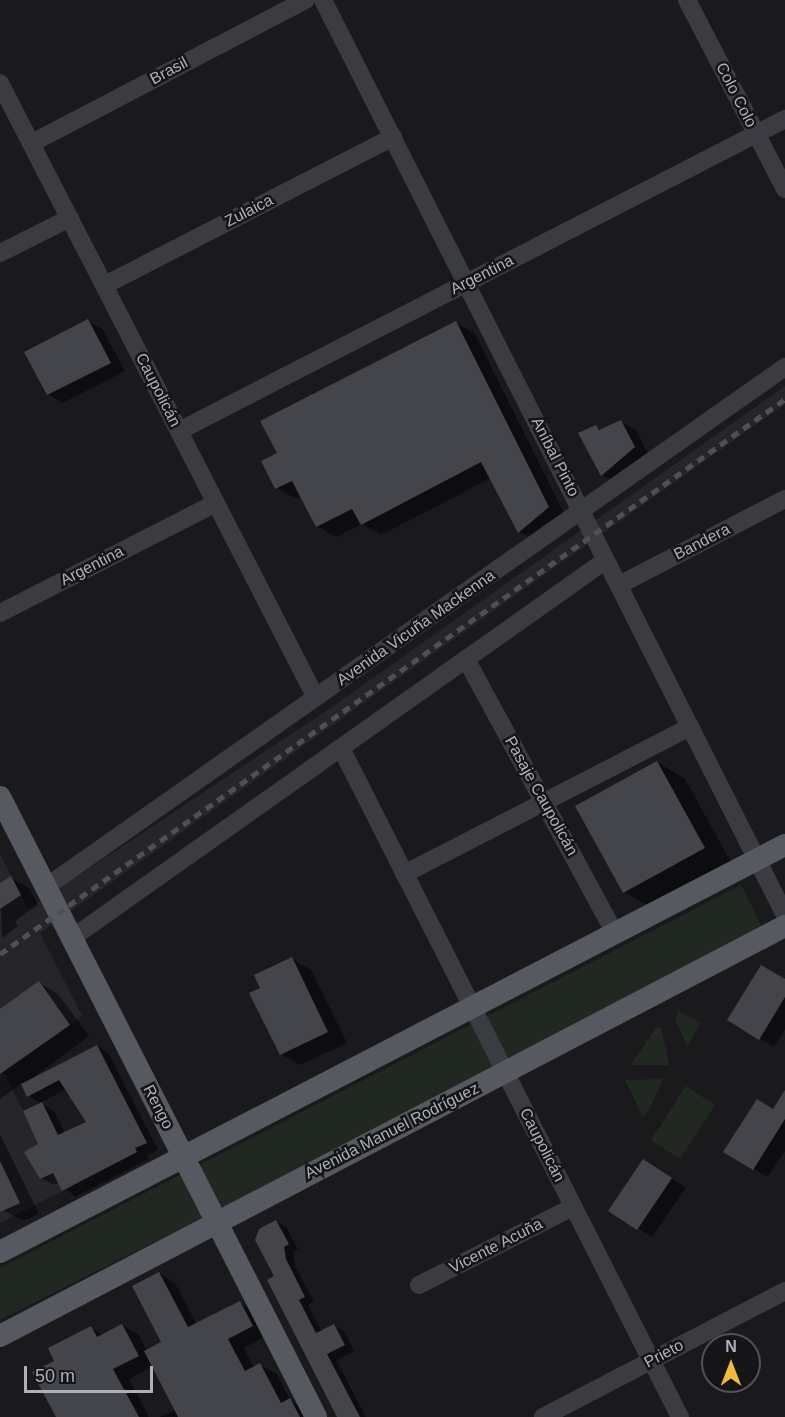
<!DOCTYPE html>
<html>
<head>
<meta charset="utf-8">
<style>
	body { margin:0 }
	#map { position:relative; width:785px; height:1417px; overflow:hidden; background:#1a1a1d; font-family:Arial,sans-serif }
	div>[style] { position:absolute }
	.built>* { inset:0; background:#26262a }
	.green>* { inset:0; background:#202821 }
	.shadow>* { inset:0; background:#0007 }
	.building>* { inset:0; background:#44454a }
	.minor>* { height:18px; margin:-9px; padding:0 9px; transform-origin:9px; border-radius:9px; background:#3b3c42 }
	.major>* { height:22px; margin:-11px; padding:0 11px; transform-origin:11px; border-radius:11px; background:#575961 }
	.rail>* { height:4.5px; margin-top:-2.25px; transform-origin:0; background:repeating-linear-gradient(90deg,#4e5057 0 8px,transparent 0 14px) }
	span { translate:-50% -50%; white-space:nowrap; text-align:center; line-height:1.15; -webkit-text-stroke:5px #151518; paint-order:stroke }
	.street-label { font-size:16px; color:#adb1bc }
	.north { position:absolute; left:701px; top:1333px; width:60px; height:60px; box-sizing:border-box; background:#151518; border:2px solid #52535a; border-radius:50%; rotate:0deg; font-size:16px; font-weight:700; line-height:24px; text-align:center; color:#adb1bc }
	.north::after { content:''; display:block; margin:auto; width:21px; height:27px; background:#f0b93f; clip-path:polygon(50% 0,100% 100%,50% 72%,0 100%) }
	.scale { position:absolute; left:24px; top:1366px; width:129px; height:27px; box-sizing:border-box; border:3px solid #adb1bc; border-top:0; padding-left:8px; font-size:18px; line-height:21px; white-space:nowrap; color:#adb1bc; -webkit-text-stroke:4px #151518; paint-order:stroke }
</style>
</head>
<body>
<div id="map">
	<div class="built">
		<div style="clip-path:polygon(785px 386px,785px 404px,40px 933px,82px 1016px,4px 1072px,62px 1191px,0 1223px,0 854px,28px 909px,332px 707px)"></div>
	</div>
	<div class="green">
		<div style="clip-path:polygon(741px 885px,765px 933px,0 1320px,0 1268px)"></div>
		<div style="clip-path:polygon(679px 1011px,701px 1023px,687px 1046px,675px 1019px)"></div>
		<div style="clip-path:polygon(661px 1027px,669px 1065px,631px 1065px,656px 1028px)"></div>
		<div style="clip-path:polygon(663px 1079px,652px 1104px,643px 1117px,625px 1080px)"></div>
		<div style="clip-path:polygon(686px 1086px,715px 1105px,680px 1159px,651px 1140px)"></div>
	</div>
	<div class="shadow">
		<div style="clip-path:polygon(88px 321px,103px 330px,125px 371px,63px 403px,48px 394px)"></div>
		<div style="clip-path:polygon(455px 322px,475px 334px,567px 519px,539px 543px,520px 532px,491px 478px,381px 535px,362px 524px,336px 537px,317px 526px,302px 496px,296px 499px,277px 488px,279px 454px)"></div>
		<div style="clip-path:polygon(621px 422px,636px 430px,649px 456px,617px 483px,602px 475px,595px 427px,602px 430px)"></div>
		<div style="clip-path:polygon(657px 762px,685px 779px,732px 864px,652px 908px,624px 892px)"></div>
		<div style="clip-path:polygon(11px 878px,29px 888px,38px 905px,15px 921px,18px 926px,2px 938px,0 885px)"></div>
		<div style="clip-path:polygon(292px 959px,311px 970px,347px 1043px,300px 1065px,281px 1054px,262px 988px)"></div>
		<div style="clip-path:polygon(785px 981px,785px 1029px,774px 1047px,729px 1020px)"></div>
		<div style="clip-path:polygon(39px 983px,58px 994px,89px 1036px,23px 1085px,97px 1046px,109px 1054px,158px 1150px,147px 1156px,149px 1159px,75px 1197px,59px 1182px,54px 1185px,41px 1178px,41px 1104px,54px 1111px,65px 1133px,88px 1123px,67px 1089px,40px 1103px,28px 1096px,22px 1083px,0 1099px,0 1011px)"></div>
		<div style="clip-path:polygon(785px 1092px,785px 1151px,768px 1177px,754px 1169px,774px 1110px)"></div>
		<div style="clip-path:polygon(0 1134px,39px 1214px,23px 1221px,3px 1210px,0 1203px)"></div>
		<div style="clip-path:polygon(658px 1169px,686px 1188px,652px 1237px,638px 1228px)"></div>
		<div style="clip-path:polygon(276px 1221px,286px 1227px,298px 1249px,293px 1252px,295px 1266px,314px 1302px,308px 1305px,322px 1332px,334px 1326px,344px 1331px,354px 1351px,336px 1360px,366px 1417px,339px 1417px,276px 1277px)"></div>
		<div style="clip-path:polygon(159px 1273px,175px 1283px,197px 1325px,239px 1302px,256px 1312px,268px 1335px,244px 1348px,254px 1368px,260px 1365px,277px 1374px,290px 1400px,306px 1410px,310px 1417px,160px 1417px,176px 1409px,153px 1366px,129px 1379px,149px 1417px,57px 1417px,56px 1362px,91px 1328px,104px 1335px,122px 1325px,139px 1335px,147px 1351px,163px 1342px)"></div>
	</div>
	<div class="building">
		<div style="clip-path:polygon(88px 319px,111px 363px,47px 395px,24px 352px)"></div>
		<div style="clip-path:polygon(456px 321px,549px 507px,518px 533px,481px 462px,361px 525px,352px 509px,316px 527px,292px 481px,275px 489px,261px 461px,277px 453px,260px 421px)"></div>
		<div style="clip-path:polygon(621px 420px,635px 447px,601px 476px,578px 433px,596px 425px,599px 430px)"></div>
		<div style="clip-path:polygon(657px 761px,705px 848px,623px 893px,575px 806px)"></div>
		<div style="clip-path:polygon(11px 876px,21px 895px,0 909px,0 883px)"></div>
		<div style="clip-path:polygon(292px 957px,328px 1032px,280px 1055px,249px 993px,260px 988px,254px 975px)"></div>
		<div style="clip-path:polygon(761px 965px,785px 979px,785px 997px,759px 1040px,727px 1020px)"></div>
		<div style="clip-path:polygon(39px 981px,70px 1025px,0 1074px,0 1009px)"></div>
		<div style="clip-path:polygon(97px 1045px,147px 1143px,135px 1148px,137px 1152px,62px 1191px,53px 1173px,40px 1179px,24px 1152px,38px 1144px,23px 1111px,42px 1102px,58px 1135px,86px 1122px,59px 1080px,27px 1097px,21px 1084px)"></div>
		<div style="clip-path:polygon(785px 1090px,785px 1119px,753px 1170px,723px 1152px,757px 1099px,773px 1109px)"></div>
		<div style="clip-path:polygon(643px 1159px,672px 1178px,637px 1230px,608px 1211px)"></div>
		<div style="clip-path:polygon(0 1161px,20px 1203px,0 1212px)"></div>
		<div style="clip-path:polygon(276px 1220px,289px 1244px,284px 1247px,286px 1259px,305px 1297px,299px 1300px,316px 1333px,334px 1324px,345px 1345px,327px 1354px,360px 1417px,337px 1417px,267px 1280px,274px 1276px,255px 1240px,259px 1229px)"></div>
		<div style="clip-path:polygon(159px 1272px,188px 1327px,240px 1301px,253px 1326px,228px 1339px,245px 1371px,260px 1363px,281px 1403px,290px 1398px,300px 1417px,178px 1417px,144px 1351px,161px 1342px,132px 1286px)"></div>
		<div style="clip-path:polygon(122px 1324px,139px 1356px,113px 1369px,139px 1417px,56px 1417px,32px 1372px,54px 1361px,48px 1348px,91px 1326px,97px 1337px)"></div>
	</div>
	<div class="minor">
		<div style="left:323px;top:0;width:1025px;rotate:63.21deg"></div>
		<div style="left:687px;top:0;width:213px;rotate:62.6deg"></div>
		<div style="left:0;top:83px;width:691px;rotate:62.8deg"></div>
		<div style="left:32px;top:143px;width:309px;rotate:-27.6deg"></div>
		<div style="left:0;top:253px;width:78px;rotate:-26.6deg"></div>
		<div style="left:105px;top:285px;width:324px;rotate:-27.2deg"></div>
		<div style="left:179px;top:431px;width:682px;rotate:-27.24deg"></div>
		<div style="left:619px;top:585px;width:187px;rotate:-27.4deg"></div>
		<div style="left:0;top:613px;width:242px;rotate:-27deg"></div>
		<div style="left:466px;top:659px;width:312px;rotate:61.5deg"></div>
		<div style="left:341px;top:748px;width:750px;rotate:63.13deg"></div>
		<div style="left:404px;top:874px;width:322px;rotate:-27.2deg"></div>
		<div style="left:46px;top:887px;width:904px;rotate:-35.13deg"></div>
		<div style="left:72px;top:938px;width:654px;rotate:-35.29deg"></div>
		<div style="left:419px;top:1285px;width:173px;rotate:-26.9deg"></div>
		<div style="left:543px;top:1417px;width:273px;rotate:-27.5deg"></div>
	</div>
	<div class="major">
		<div style="left:0;top:797px;width:696px;rotate:62.99deg"></div>
		<div style="left:0;top:1252px;width:884px;rotate:-27.41deg"></div>
		<div style="left:0;top:1336px;width:886px;rotate:-27.58deg"></div>
	</div>
	<div class="rail">
		<div style="left:0;top:954px;width:961px;rotate:-35.26deg"></div>
	</div>
	<div class="street-label">
		<span style="left:169px;top:71px;rotate:-28deg">Brasil</span>
		<span style="left:736px;top:95px;rotate:63deg">Colo Colo</span>
		<span style="left:249px;top:211px;rotate:-27deg">Zulaica</span>
		<span style="left:482px;top:275px;rotate:-27deg">Argentina</span>
		<span style="left:158px;top:390px;rotate:63deg">Caupolicán</span>
		<span style="left:555px;top:457px;rotate:63deg">Aníbal Pinto</span>
		<span style="left:702px;top:542px;rotate:-27deg">Bandera</span>
		<span style="left:92px;top:566px;rotate:-27deg">Argentina</span>
		<span style="left:416px;top:628px;rotate:-35deg">Avenida Vicuña Mackenna</span>
		<span style="left:541px;top:796px;rotate:61deg">Pasaje Caupolicán</span>
		<span style="left:158px;top:1107px;rotate:63deg">Rengo</span>
		<span style="left:392px;top:1131px;rotate:-27deg">Avenida Manuel Rodríguez</span>
		<span style="left:542px;top:1145px;rotate:63deg">Caupolicán</span>
		<span style="left:496px;top:1246px;rotate:-27deg">Vicente Acuña</span>
		<span style="left:664px;top:1354px;rotate:-28deg">Prieto</span>
	</div>
	<div class="north">N</div>
	<div class="scale">50 m</div>
</div>
</body>
</html>
